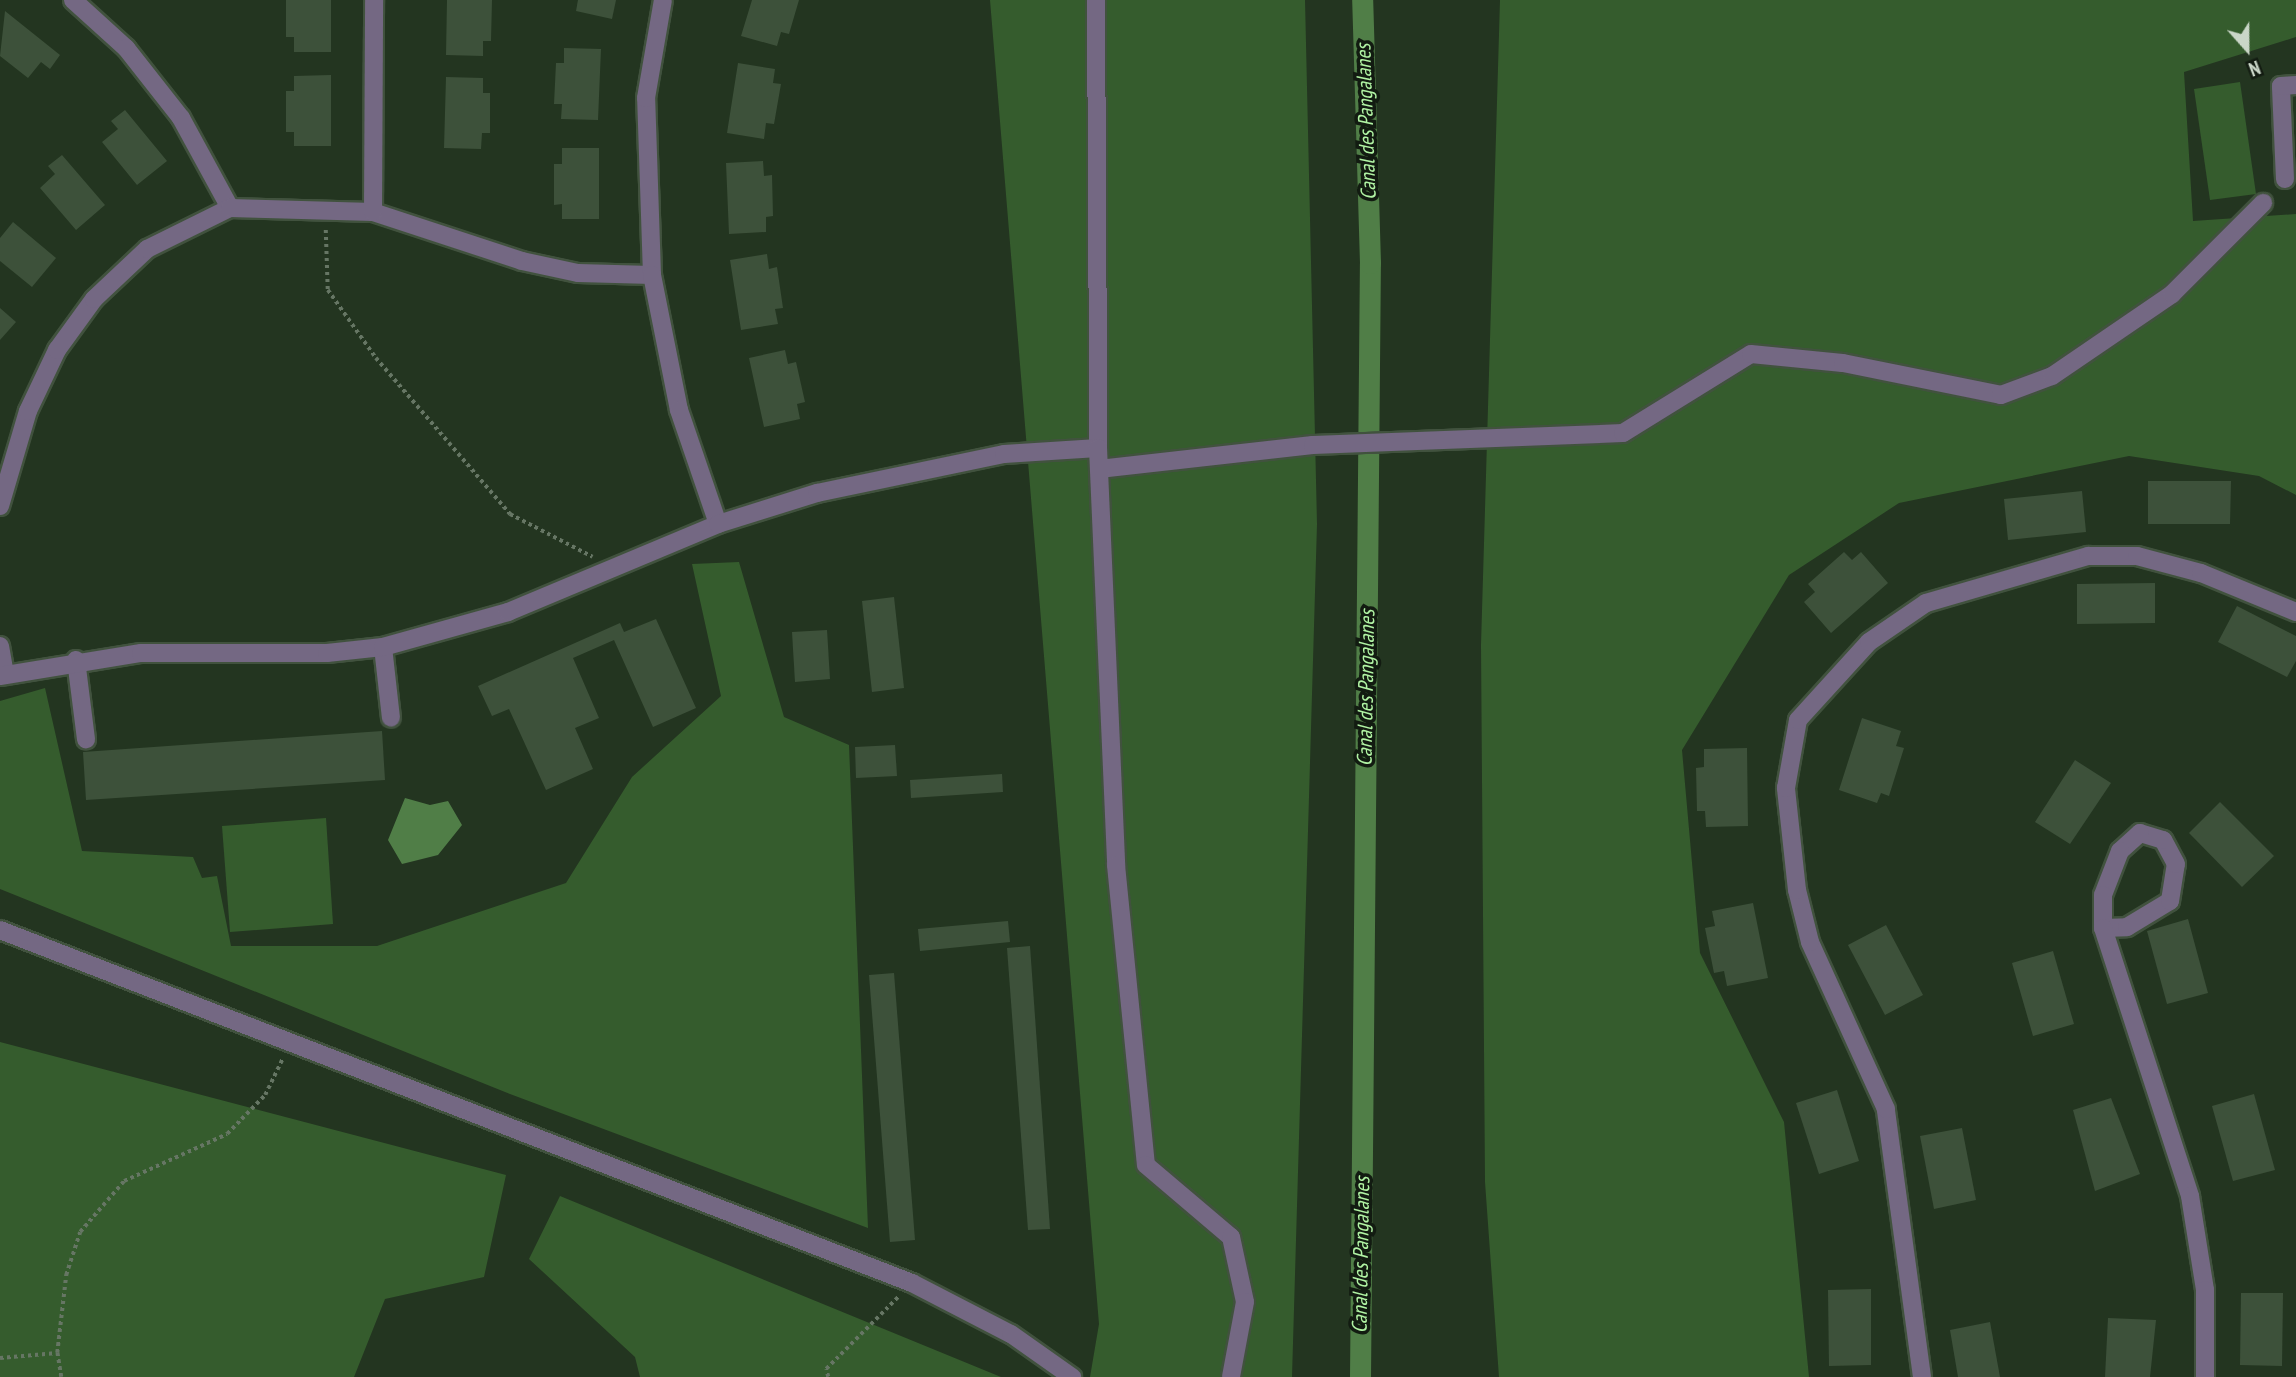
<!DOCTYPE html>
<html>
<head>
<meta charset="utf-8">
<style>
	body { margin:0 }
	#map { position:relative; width:2296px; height:1377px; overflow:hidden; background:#233520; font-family:"PT Sans Narrow",sans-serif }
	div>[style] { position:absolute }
	.green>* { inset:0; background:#355c2d }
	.water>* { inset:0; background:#507e47 }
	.canal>* { height:21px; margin:-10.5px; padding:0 10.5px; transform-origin:10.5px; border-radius:10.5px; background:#507e47 }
	.building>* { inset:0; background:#3d513a }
	.path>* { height:3.5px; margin-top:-1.75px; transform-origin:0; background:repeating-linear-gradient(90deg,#667664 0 3.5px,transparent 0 7px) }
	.roads { filter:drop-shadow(2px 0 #41523e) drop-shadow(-2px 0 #41523e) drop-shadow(0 2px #41523e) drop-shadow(0 -2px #41523e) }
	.minor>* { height:18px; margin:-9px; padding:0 9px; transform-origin:9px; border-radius:9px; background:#746883 }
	span { translate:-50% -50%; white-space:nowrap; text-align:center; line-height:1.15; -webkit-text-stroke:7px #121b11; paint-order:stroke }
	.water-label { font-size:21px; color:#b1f4a4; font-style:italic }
	.north { position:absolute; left:2212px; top:14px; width:70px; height:70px; -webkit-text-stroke:5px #121b11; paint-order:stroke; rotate:159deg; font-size:19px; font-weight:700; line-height:28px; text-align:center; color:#cad6c8 }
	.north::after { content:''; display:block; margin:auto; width:24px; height:32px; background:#cad6c8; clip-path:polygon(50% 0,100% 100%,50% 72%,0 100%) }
</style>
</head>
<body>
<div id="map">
	<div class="green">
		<div style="clip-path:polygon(990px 0,1305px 0,1317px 524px,1292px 1377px,1090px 1377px,1099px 1324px)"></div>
		<div style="clip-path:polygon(1500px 0,2296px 0,2296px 37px,2184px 72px,2193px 221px,2296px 214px,2296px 495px,2259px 476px,2129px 456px,1899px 503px,1789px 575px,1682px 750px,1700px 953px,1784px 1122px,1809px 1377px,1499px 1377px,1485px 1182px,1481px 645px)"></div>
		<div style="clip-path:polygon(2240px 82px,2256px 194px,2210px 200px,2194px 89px)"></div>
		<div style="clip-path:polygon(739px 562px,784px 717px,849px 745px,868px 1228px,510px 1094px,0 889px,0 701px,45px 688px,82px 851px,193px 857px,202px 878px,217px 876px,231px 946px,377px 946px,566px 883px,632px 777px,721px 696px,692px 564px)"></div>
		<div style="clip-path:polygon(326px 818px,333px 924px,230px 932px,222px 826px)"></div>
		<div style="clip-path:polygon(0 1042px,506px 1175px,484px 1277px,385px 1299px,354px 1377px,0 1377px)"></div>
		<div style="clip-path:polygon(560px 1196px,1001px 1377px,640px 1377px,635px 1357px,529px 1259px)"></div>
	</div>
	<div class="water">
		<div style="clip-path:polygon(405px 798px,430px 805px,448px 801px,462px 825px,438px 855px,402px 864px,388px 840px)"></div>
	</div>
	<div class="canal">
		<div style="left:1360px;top:1377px;width:1114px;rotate:-89.49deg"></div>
		<div style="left:1370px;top:263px;width:263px;rotate:-91.7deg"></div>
	</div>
	<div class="building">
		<div style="clip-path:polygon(286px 0,331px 0,331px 52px,294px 52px,294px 37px,286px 37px)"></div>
		<div style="clip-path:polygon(447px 0,492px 0,491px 41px,483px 41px,483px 56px,446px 55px)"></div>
		<div style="clip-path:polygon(578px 0,616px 0,612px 19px,576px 11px)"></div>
		<div style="clip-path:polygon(752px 0,799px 0,789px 34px,781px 32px,777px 46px,741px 36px)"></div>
		<div style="clip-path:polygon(5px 11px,60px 55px,50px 69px,41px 62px,28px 78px,0 56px)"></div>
		<div style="clip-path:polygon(564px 48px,601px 49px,598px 120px,561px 119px,562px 104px,554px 104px,556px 63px,564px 63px)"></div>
		<div style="clip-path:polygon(738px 63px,775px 69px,773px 83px,781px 84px,774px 124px,766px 123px,764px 139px,727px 133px)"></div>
		<div style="clip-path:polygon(331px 75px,331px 146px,294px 146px,294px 132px,286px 132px,286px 91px,294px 91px,294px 76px)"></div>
		<div style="clip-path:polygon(446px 77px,483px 78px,483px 93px,490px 93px,490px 133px,482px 133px,481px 149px,444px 148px)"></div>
		<div style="clip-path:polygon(125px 110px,167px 161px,137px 185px,102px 142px,118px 129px,111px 121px)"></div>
		<div style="clip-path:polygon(562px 148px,599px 148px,599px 219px,562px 219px,562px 204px,554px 205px,554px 164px,562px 164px)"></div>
		<div style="clip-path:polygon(62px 155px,105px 205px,76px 230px,40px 188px,55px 174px,48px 166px)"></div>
		<div style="clip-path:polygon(763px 161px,764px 176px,772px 175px,773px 216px,766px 217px,766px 232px,729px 234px,726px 163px)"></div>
		<div style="clip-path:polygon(13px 222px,56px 258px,32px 287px,0 261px,0 238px)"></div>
		<div style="clip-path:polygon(767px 254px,769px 269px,777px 267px,783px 308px,775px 309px,778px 324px,741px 330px,730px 260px)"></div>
		<div style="clip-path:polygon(0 308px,16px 322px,0 340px)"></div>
		<div style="clip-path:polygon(785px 350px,788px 364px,796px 362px,805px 402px,797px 404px,800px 419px,764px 427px,749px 358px)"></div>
		<div style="clip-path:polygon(2148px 481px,2231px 481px,2230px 524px,2148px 524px)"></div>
		<div style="clip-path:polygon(2082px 491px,2086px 532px,2008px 540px,2004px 499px)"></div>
		<div style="clip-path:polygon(1844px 552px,1852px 560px,1861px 552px,1888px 583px,1831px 633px,1804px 602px,1815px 592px,1808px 584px)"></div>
		<div style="clip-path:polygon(2155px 583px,2155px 623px,2077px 624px,2077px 584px)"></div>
		<div style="clip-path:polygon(894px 597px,904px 688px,872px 692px,862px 601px)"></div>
		<div style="clip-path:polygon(2237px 606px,2296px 636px,2296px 661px,2287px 677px,2218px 642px)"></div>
		<div style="clip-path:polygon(656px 619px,696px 708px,653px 727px,614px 640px,573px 658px,599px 718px,575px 728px,593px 769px,546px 790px,509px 709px,492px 716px,478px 686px,620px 623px,624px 632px)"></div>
		<div style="clip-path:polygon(827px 630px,830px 679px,795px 682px,792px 632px)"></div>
		<div style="clip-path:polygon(1862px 718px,1901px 731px,1896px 746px,1904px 748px,1889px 796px,1881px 793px,1877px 803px,1839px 790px)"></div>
		<div style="clip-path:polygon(382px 731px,385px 780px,86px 800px,83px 752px)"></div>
		<div style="clip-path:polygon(895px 745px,897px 776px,856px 778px,855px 747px)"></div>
		<div style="clip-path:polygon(1747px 748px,1748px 826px,1706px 827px,1705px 811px,1697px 811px,1696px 768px,1704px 767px,1704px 749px)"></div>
		<div style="clip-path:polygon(2075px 760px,2111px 783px,2070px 844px,2035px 822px)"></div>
		<div style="clip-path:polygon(1002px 774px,1003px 792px,911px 798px,910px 780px)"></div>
		<div style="clip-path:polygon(2220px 802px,2274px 856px,2242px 887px,2189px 833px)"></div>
		<div style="clip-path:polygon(1753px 903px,1768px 978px,1727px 986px,1724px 971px,1714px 973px,1705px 928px,1715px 926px,1712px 911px)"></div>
		<div style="clip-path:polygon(2188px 919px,2208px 993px,2167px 1004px,2147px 931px)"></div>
		<div style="clip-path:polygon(1008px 921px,1010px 942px,920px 951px,918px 929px)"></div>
		<div style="clip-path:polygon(1886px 925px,1923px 995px,1885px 1015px,1848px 945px)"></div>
		<div style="clip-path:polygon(1030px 946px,1050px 1229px,1028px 1230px,1007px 948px)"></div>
		<div style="clip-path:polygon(2053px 951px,2074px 1024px,2033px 1036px,2012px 963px)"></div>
		<div style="clip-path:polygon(894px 973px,915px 1240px,890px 1242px,869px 975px)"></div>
		<div style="clip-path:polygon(1837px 1090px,1859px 1161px,1819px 1174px,1796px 1103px)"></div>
		<div style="clip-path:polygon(2254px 1094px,2275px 1170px,2233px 1181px,2212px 1106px)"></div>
		<div style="clip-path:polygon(2111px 1098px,2140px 1174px,2095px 1191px,2073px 1110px)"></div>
		<div style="clip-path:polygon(1962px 1128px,1976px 1200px,1934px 1209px,1920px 1136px)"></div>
		<div style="clip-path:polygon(1871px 1289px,1871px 1365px,1829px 1366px,1828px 1290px)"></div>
		<div style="clip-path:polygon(2241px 1293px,2283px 1293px,2282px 1366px,2240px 1365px)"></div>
		<div style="clip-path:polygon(2108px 1318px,2156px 1320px,2150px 1377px,2105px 1377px)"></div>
		<div style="clip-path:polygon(1990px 1322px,2000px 1377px,1958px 1377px,1950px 1330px)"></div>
	</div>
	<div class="path">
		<div style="left:326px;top:230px;width:60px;rotate:88.1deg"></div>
		<div style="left:328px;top:290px;width:83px;rotate:54.8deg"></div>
		<div style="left:376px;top:358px;width:206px;rotate:49.3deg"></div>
		<div style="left:510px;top:514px;width:93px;rotate:27.4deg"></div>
		<div style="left:0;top:1358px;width:57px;rotate:-5deg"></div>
		<div style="left:61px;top:1377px;width:24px;rotate:-99deg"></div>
		<div style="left:57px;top:1353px;width:79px;rotate:-83.4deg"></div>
		<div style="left:66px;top:1275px;width:45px;rotate:-72deg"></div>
		<div style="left:80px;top:1232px;width:67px;rotate:-49.2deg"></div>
		<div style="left:124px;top:1181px;width:113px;rotate:-24.5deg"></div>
		<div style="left:227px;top:1134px;width:54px;rotate:-45.7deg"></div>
		<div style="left:265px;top:1095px;width:41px;rotate:-64.1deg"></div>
		<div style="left:828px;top:1377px;width:8px;rotate:-104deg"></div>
		<div style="left:826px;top:1369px;width:102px;rotate:-45deg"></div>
	</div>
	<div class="roads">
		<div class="minor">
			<div style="left:73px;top:0;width:72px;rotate:42.2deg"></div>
			<div style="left:126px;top:48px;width:89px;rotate:51.8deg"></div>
			<div style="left:181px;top:118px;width:102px;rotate:61.4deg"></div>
			<div style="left:1096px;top:0;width:448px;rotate:89.7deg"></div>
			<div style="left:2285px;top:179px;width:93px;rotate:-92.5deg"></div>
			<div style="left:2281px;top:86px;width:15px;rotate:-4deg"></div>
			<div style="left:373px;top:212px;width:157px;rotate:18.2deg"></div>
			<div style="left:522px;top:261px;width:57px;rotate:12.1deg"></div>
			<div style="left:578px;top:273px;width:74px;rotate:1.5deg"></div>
			<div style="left:652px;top:275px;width:177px;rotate:-91.9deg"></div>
			<div style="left:646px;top:98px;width:99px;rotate:-80.2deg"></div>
			<div style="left:652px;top:275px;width:138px;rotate:78.7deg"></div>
			<div style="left:679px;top:410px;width:120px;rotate:71.1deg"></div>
			<div style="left:1099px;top:469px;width:215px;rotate:-6.4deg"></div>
			<div style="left:1313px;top:445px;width:310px;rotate:-2.2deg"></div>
			<div style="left:1623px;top:433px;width:150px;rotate:-31.7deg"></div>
			<div style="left:1751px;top:354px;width:92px;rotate:5.6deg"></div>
			<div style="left:1843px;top:363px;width:161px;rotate:11.4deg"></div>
			<div style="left:2001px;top:395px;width:54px;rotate:-20.4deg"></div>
			<div style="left:2052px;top:376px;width:145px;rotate:-34.3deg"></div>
			<div style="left:2172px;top:294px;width:129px;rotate:-45deg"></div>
			<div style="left:0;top:506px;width:99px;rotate:-73.6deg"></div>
			<div style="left:28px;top:411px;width:68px;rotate:-64.6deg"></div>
			<div style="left:57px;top:350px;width:63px;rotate:-54deg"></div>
			<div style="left:94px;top:299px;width:73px;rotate:-43.3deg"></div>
			<div style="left:147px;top:249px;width:93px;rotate:-26.3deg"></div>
			<div style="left:230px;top:208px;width:143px;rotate:1.6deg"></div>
			<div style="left:373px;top:212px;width:212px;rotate:-89.7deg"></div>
			<div style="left:0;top:646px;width:28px;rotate:80deg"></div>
			<div style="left:383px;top:647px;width:71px;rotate:83.6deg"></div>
			<div style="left:76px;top:660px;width:80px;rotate:82.8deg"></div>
			<div style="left:0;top:676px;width:143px;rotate:-9.3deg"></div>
			<div style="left:141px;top:653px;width:186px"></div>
			<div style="left:327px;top:653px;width:56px;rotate:-6.1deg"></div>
			<div style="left:383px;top:647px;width:130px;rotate:-15.6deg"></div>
			<div style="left:508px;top:612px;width:228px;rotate:-22.7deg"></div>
			<div style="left:718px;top:524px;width:104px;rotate:-17.4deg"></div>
			<div style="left:817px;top:493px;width:191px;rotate:-11.8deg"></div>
			<div style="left:1004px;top:454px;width:94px;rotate:-3.7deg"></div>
			<div style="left:1098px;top:448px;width:417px;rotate:87.5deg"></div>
			<div style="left:1116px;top:865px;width:301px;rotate:84.3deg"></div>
			<div style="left:1146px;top:1165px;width:111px;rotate:40.3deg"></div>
			<div style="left:1231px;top:1237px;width:66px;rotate:77.8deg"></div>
			<div style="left:1245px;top:1302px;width:76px;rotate:100.6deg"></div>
			<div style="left:2103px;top:928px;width:24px;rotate:-2deg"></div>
			<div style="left:2127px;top:927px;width:50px;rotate:-31.2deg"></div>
			<div style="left:2170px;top:901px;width:37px;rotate:-81deg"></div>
			<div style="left:2176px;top:864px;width:27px;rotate:-118deg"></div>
			<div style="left:2163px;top:840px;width:24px;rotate:-163deg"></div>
			<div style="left:2140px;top:833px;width:27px;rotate:138deg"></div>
			<div style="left:2120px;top:851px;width:47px;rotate:111.1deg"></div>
			<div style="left:2103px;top:895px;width:33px;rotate:90deg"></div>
			<div style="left:2103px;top:928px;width:282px;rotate:72deg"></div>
			<div style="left:2190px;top:1196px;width:95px;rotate:80.9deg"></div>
			<div style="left:2205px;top:1290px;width:87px;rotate:90deg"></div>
			<div style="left:0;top:930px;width:978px;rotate:21.16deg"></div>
			<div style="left:912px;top:1283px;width:111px;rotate:27.3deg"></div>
			<div style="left:1011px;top:1334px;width:75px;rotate:35.2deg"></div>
			<div style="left:1922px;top:1377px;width:270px;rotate:-97.7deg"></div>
			<div style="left:1886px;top:1109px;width:183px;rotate:-114.5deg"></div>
			<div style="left:1810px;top:942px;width:54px;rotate:-104deg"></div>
			<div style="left:1797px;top:890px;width:103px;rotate:-96.2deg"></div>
			<div style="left:1786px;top:788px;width:69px;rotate:-80deg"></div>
			<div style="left:1798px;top:720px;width:105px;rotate:-47.7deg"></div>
			<div style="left:1869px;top:642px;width:69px;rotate:-34.4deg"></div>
			<div style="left:1926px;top:603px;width:169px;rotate:-16.2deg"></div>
			<div style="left:2088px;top:556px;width:49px"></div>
			<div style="left:2137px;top:556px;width:66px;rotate:14.9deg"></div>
			<div style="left:2201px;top:573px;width:103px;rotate:22.3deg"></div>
		</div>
	</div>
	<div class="water-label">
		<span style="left:1366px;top:122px;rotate:-92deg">Canal des Pangalanes</span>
		<span style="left:1366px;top:688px;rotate:-89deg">Canal des Pangalanes</span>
		<span style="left:1361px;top:1255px;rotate:-89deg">Canal des Pangalanes</span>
	</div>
	<div class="north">N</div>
</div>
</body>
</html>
